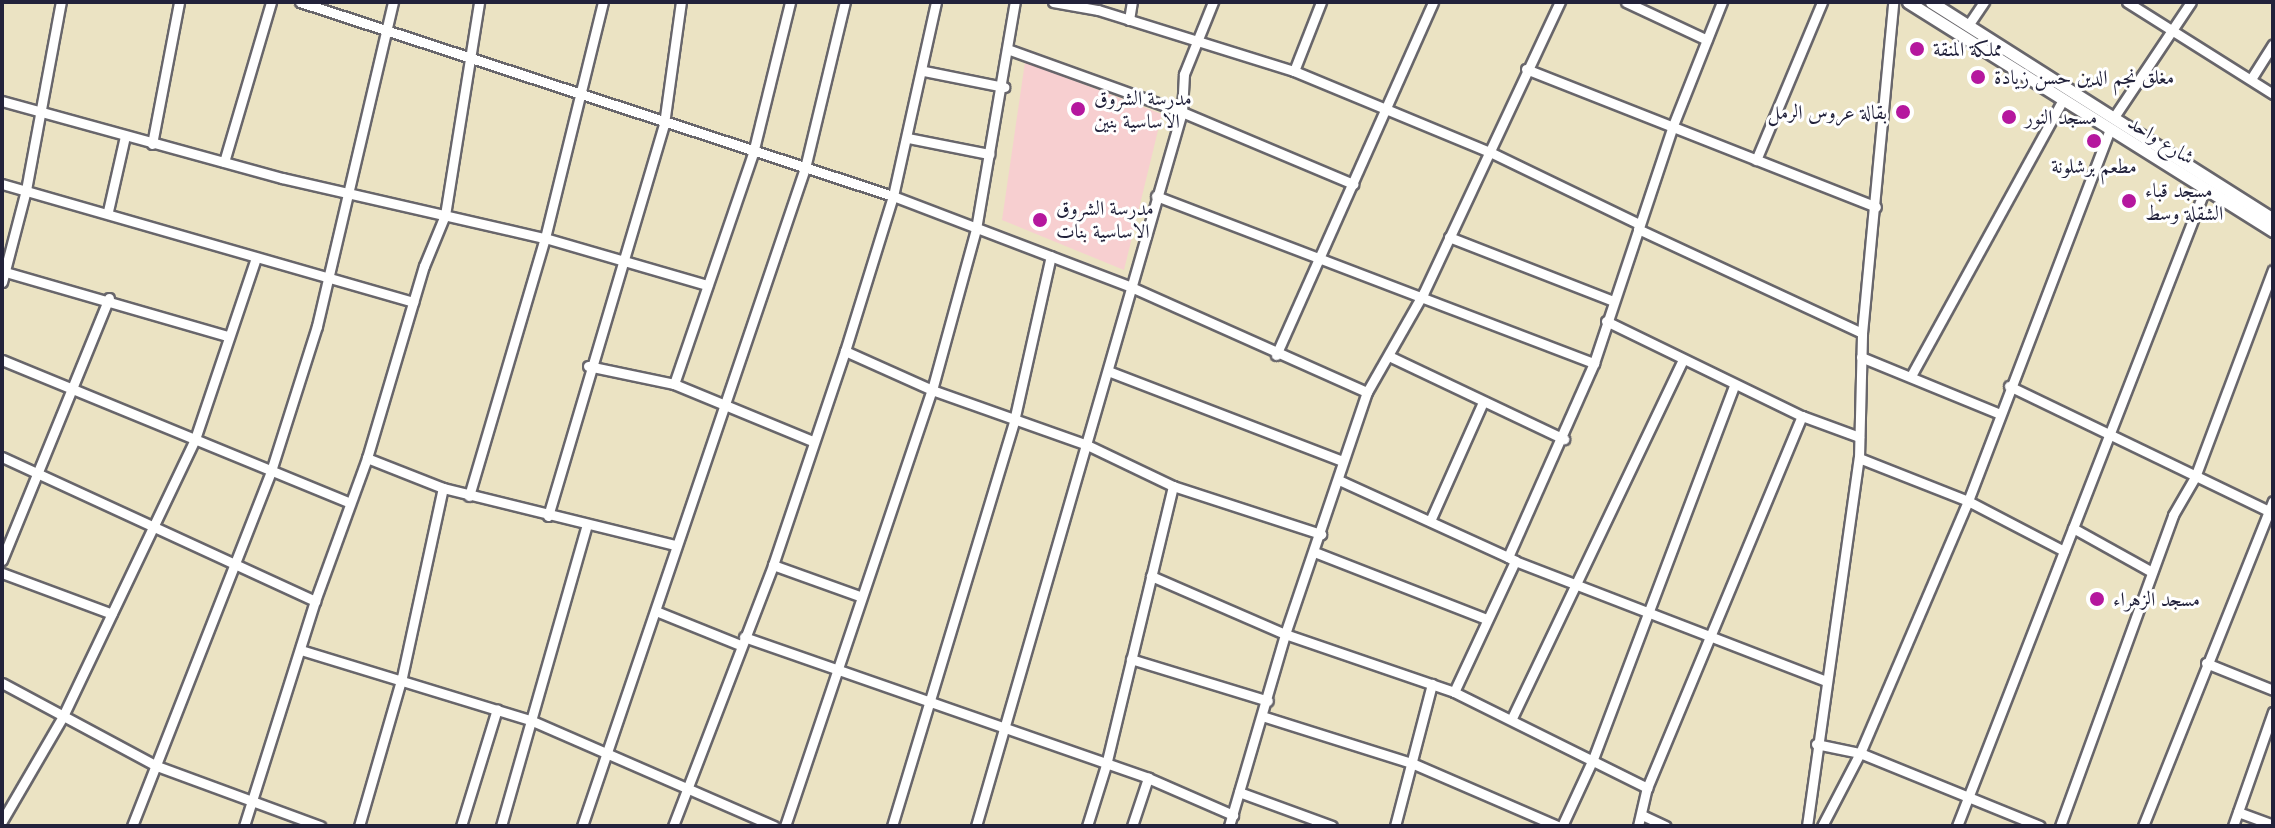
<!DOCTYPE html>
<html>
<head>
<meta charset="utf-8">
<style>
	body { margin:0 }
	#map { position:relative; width:2275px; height:828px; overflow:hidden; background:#ebe3c3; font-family:"Libre Caslon Text",Amiri,serif }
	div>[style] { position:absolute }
	.built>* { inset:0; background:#f7cfd0 }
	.roads { filter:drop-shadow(2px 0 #68666b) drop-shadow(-2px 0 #68666b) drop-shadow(0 2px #68666b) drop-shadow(0 -2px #68666b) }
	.minor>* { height:9px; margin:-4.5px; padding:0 4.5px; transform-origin:4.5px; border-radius:4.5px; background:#fff }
	.tertiary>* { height:11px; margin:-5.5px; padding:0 5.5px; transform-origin:5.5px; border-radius:5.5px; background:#fff }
	.dots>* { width:22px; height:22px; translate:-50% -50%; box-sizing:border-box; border:4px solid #fff; border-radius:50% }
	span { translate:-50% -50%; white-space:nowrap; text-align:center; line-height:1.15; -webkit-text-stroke:6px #fff; paint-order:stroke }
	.poi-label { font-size:20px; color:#22223b }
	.left { translate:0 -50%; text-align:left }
	.right { translate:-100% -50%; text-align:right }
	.street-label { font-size:20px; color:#22223b }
	.frame { position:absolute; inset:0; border:4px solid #22223b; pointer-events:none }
</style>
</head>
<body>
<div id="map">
	<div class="built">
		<div style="clip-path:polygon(1025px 62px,1162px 114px,1124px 270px,1002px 220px)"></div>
	</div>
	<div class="roads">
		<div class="minor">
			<div style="left:300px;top:2px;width:624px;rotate:18.12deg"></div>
			<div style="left:893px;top:196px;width:255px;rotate:20.9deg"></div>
			<div style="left:1131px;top:287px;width:258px;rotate:24deg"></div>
			<div style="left:1053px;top:2px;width:46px;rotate:10.1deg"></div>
			<div style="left:1098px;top:10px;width:205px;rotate:17.3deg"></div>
			<div style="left:1294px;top:71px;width:212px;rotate:22.5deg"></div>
			<div style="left:1490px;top:152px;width:165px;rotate:25.8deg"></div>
			<div style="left:1626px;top:2px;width:89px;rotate:25.1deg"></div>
			<div style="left:2127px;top:2px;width:173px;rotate:32.2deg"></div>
			<div style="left:1129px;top:20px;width:18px;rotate:-81deg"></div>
			<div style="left:1969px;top:24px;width:27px;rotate:-56deg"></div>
			<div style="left:1010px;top:50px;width:183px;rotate:19.8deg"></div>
			<div style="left:1182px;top:112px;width:186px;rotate:22.8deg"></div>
			<div style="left:1526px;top:69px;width:376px;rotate:21.5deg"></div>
			<div style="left:924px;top:71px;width:82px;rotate:11.3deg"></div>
			<div style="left:1294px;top:71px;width:74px;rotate:-68.6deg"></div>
			<div style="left:2251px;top:79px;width:41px;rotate:-57.8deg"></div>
			<div style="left:2px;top:101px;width:290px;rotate:15.4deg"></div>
			<div style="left:282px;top:178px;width:270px;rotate:12.9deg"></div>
			<div style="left:545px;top:238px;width:169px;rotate:16.2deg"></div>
			<div style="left:2114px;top:117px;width:138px;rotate:-56.2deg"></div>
			<div style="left:908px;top:138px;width:83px;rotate:11.2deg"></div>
			<div style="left:152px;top:144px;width:145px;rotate:-79.2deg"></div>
			<div style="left:1756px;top:160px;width:171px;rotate:-67.3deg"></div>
			<div style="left:224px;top:162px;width:167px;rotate:-73.6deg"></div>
			<div style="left:2px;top:184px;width:428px;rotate:16deg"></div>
			<div style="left:1156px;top:196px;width:469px;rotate:20.9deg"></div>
			<div style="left:108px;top:211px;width:77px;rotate:-77.2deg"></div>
			<div style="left:1638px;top:229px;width:247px;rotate:24.9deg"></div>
			<div style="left:1449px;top:237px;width:176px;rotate:21.3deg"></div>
			<div style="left:2px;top:271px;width:234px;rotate:16.1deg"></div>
			<div style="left:2px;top:282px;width:95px;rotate:-75.4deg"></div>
			<div style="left:26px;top:190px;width:191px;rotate:-79.5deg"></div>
			<div style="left:1606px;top:321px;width:218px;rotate:25.9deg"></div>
			<div style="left:1802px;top:416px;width:61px;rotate:20.2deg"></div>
			<div style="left:845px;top:351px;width:95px;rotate:24.1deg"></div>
			<div style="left:932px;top:390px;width:164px;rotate:19.5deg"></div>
			<div style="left:1087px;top:445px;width:95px;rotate:25.5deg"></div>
			<div style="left:1173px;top:486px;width:156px;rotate:18deg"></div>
			<div style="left:1276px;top:355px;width:386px;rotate:-66deg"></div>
			<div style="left:1389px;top:356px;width:194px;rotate:25.4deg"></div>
			<div style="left:1861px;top:357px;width:150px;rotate:22.3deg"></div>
			<div style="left:2px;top:360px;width:375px;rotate:22.3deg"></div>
			<div style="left:588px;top:366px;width:88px;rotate:11.8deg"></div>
			<div style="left:674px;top:384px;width:149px;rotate:22.4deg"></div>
			<div style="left:1108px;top:371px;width:251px;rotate:21deg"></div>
			<div style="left:1911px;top:376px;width:316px;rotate:-61.2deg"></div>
			<div style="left:674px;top:384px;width:244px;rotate:-71.1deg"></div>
			<div style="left:753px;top:153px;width:155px;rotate:-76.2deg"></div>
			<div style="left:2009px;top:386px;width:288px;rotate:25.7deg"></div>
			<div style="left:2px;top:457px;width:345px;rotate:24.7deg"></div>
			<div style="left:367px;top:458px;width:82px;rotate:21.5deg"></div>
			<div style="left:443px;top:488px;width:239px;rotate:13.8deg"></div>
			<div style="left:1859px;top:458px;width:117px;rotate:21.5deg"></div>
			<div style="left:1968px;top:501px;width:108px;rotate:27.5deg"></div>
			<div style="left:1341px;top:481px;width:183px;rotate:24.5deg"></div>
			<div style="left:469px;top:496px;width:269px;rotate:-73.6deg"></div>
			<div style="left:545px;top:238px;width:243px;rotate:-76.2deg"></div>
			<div style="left:548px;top:516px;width:409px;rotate:-73.5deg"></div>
			<div style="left:664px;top:124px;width:123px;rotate:-82.1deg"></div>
			<div style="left:1430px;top:521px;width:130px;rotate:-66deg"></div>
			<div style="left:2073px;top:528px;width:90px;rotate:29.1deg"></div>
			<div style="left:1317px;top:553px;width:179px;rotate:21.3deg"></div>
			<div style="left:2px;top:560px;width:283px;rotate:-67.8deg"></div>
			<div style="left:1515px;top:561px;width:331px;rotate:21.1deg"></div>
			<div style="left:773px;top:565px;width:91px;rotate:19.8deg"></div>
			<div style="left:2px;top:573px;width:117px;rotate:20.4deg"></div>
			<div style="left:1151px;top:576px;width:146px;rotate:23.4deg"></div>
			<div style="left:1285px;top:634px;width:179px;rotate:18.9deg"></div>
			<div style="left:1454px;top:692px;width:216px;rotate:26.4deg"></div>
			<div style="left:656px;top:611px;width:91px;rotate:22deg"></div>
			<div style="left:744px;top:637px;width:428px;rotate:19.2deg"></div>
			<div style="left:1148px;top:778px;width:93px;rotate:23.5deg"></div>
			<div style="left:301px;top:650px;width:239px;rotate:17deg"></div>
			<div style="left:530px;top:720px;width:266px;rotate:23.5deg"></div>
			<div style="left:1131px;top:659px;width:143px;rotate:17deg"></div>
			<div style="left:2206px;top:663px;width:72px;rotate:21.9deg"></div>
			<div style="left:2px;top:683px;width:176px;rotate:28.2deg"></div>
			<div style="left:157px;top:766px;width:174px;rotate:20.2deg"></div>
			<div style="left:1454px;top:692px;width:145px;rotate:-65deg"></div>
			<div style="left:1515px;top:561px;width:8px;rotate:-150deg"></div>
			<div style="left:1508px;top:557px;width:212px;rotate:-66.1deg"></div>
			<div style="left:1594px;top:363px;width:248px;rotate:-71.6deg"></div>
			<div style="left:1672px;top:128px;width:136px;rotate:-68.4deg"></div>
			<div style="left:1262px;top:716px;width:159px;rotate:17.5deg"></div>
			<div style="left:1414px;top:764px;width:156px;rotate:23.4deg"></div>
			<div style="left:1512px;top:718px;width:395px;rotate:-64.5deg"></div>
			<div style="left:1816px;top:744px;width:45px;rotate:11.6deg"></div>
			<div style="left:1860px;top:753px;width:194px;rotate:22.1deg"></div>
			<div style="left:1239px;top:792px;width:99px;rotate:20.1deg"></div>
			<div style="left:2238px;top:812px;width:37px;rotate:20deg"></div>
			<div style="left:1642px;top:815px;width:26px;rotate:25deg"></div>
			<div style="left:2px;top:821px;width:121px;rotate:-59.8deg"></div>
			<div style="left:63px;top:716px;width:307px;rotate:-64.5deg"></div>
			<div style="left:195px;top:439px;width:191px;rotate:-71.4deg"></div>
			<div style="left:132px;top:826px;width:381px;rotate:-68.6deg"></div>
			<div style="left:271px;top:471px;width:152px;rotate:-72.4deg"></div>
			<div style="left:317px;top:326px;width:333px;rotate:-76.8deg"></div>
			<div style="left:244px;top:826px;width:236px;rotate:-72.5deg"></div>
			<div style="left:315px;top:601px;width:152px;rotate:-70deg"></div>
			<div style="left:367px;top:458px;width:200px;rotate:-73.5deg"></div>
			<div style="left:424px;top:266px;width:55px;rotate:-67.6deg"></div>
			<div style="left:445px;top:215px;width:216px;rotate:-80.9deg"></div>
			<div style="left:359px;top:826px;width:155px;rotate:-73.9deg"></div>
			<div style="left:402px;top:677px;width:193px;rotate:-77.8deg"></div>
			<div style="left:461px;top:826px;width:122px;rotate:-72.9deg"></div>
			<div style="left:501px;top:826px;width:313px;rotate:-74.1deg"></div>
			<div style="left:582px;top:826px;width:695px;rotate:-71.28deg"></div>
			<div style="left:805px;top:168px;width:171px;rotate:-76.5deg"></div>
			<div style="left:673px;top:826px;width:280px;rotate:-69deg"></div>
			<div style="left:773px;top:565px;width:226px;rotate:-71.4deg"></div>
			<div style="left:845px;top:351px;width:162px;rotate:-72.8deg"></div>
			<div style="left:893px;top:196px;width:199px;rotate:-77.5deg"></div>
			<div style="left:785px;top:826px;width:460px;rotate:-71.4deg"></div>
			<div style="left:932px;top:390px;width:167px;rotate:-74.7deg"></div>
			<div style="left:976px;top:229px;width:230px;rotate:-80.3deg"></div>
			<div style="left:892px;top:826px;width:423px;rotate:-73.2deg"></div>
			<div style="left:1014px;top:421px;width:169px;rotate:-77.4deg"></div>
			<div style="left:976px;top:826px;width:743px;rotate:-73.91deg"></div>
			<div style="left:1182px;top:112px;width:38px;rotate:-87deg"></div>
			<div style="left:1184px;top:74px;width:78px;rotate:-68.1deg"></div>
			<div style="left:1087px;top:826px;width:64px;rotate:-72.7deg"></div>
			<div style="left:1106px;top:765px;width:287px;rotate:-76.5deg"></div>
			<div style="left:1132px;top:826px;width:51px;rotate:-71.6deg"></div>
			<div style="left:1229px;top:826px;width:200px;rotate:-73.7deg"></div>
			<div style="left:1285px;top:634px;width:256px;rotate:-71.3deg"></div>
			<div style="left:1367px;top:392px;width:113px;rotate:-60.3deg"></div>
			<div style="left:1423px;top:294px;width:323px;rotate:-64.9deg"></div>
			<div style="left:1395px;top:826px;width:147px;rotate:-75.4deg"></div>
			<div style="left:1562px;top:826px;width:74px;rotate:-65.2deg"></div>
			<div style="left:1593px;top:759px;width:400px;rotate:-69.3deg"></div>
			<div style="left:1638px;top:826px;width:39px;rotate:-77deg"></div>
			<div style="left:1647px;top:788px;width:403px;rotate:-67.4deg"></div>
			<div style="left:1807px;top:826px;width:372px;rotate:-82deg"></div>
			<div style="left:1859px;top:458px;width:125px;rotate:-88.6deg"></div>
			<div style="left:1862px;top:333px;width:332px;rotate:-84.6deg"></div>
			<div style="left:1822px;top:826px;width:82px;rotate:-62.5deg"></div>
			<div style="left:1860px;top:753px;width:274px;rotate:-66.8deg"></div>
			<div style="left:1968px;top:501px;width:398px;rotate:-69.1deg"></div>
			<div style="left:1957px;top:826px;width:684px;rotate:-68.73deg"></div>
			<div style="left:2060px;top:826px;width:331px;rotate:-70deg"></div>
			<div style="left:2173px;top:515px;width:44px;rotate:-59.9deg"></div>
			<div style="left:2195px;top:477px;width:221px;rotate:-69.4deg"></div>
			<div style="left:2143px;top:826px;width:350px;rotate:-68.2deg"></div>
			<div style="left:2233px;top:826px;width:121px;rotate:-70.7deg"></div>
		</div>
		<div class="tertiary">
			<div style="left:1908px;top:2px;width:431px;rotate:32.1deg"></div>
			<div style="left:1931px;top:2px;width:405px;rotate:32.4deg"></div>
		</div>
	</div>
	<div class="dots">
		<div style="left:1917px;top:49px;background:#b5179e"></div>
		<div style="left:1978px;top:77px;background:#b5179e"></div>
		<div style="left:1078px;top:109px;background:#b5179e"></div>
		<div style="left:1903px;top:112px;background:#b5179e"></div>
		<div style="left:2009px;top:117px;background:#b5179e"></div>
		<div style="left:2094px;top:141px;background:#b5179e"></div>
		<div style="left:2129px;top:201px;background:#b5179e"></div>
		<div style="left:1040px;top:220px;background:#b5179e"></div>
		<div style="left:2097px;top:599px;background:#b5179e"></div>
	</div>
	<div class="poi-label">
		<span class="left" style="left:1933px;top:49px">مملكة المنقة</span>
		<span class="left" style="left:1994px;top:77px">مغلق نجم الدين حسن زيادة</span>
		<span class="left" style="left:1094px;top:110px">مدرسة الشروق<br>الاساسية بنين</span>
		<span class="right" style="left:1887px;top:112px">بقالة عروس الرمل</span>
		<span class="left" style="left:2025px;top:117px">مسجد النور</span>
		<span style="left:2094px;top:166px">مطعم برشلونة</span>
		<span class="left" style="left:2145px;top:202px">مسجد قباء<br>الشقلة وسط</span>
		<span class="left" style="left:1056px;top:220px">مدرسة الشروق<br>الاساسية بنات</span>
		<span class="left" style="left:2113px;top:599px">مسجد الزهراء</span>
	</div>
	<div class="street-label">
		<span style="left:2161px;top:140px;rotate:32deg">شارع واحد</span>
	</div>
	<div class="frame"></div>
</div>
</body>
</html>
